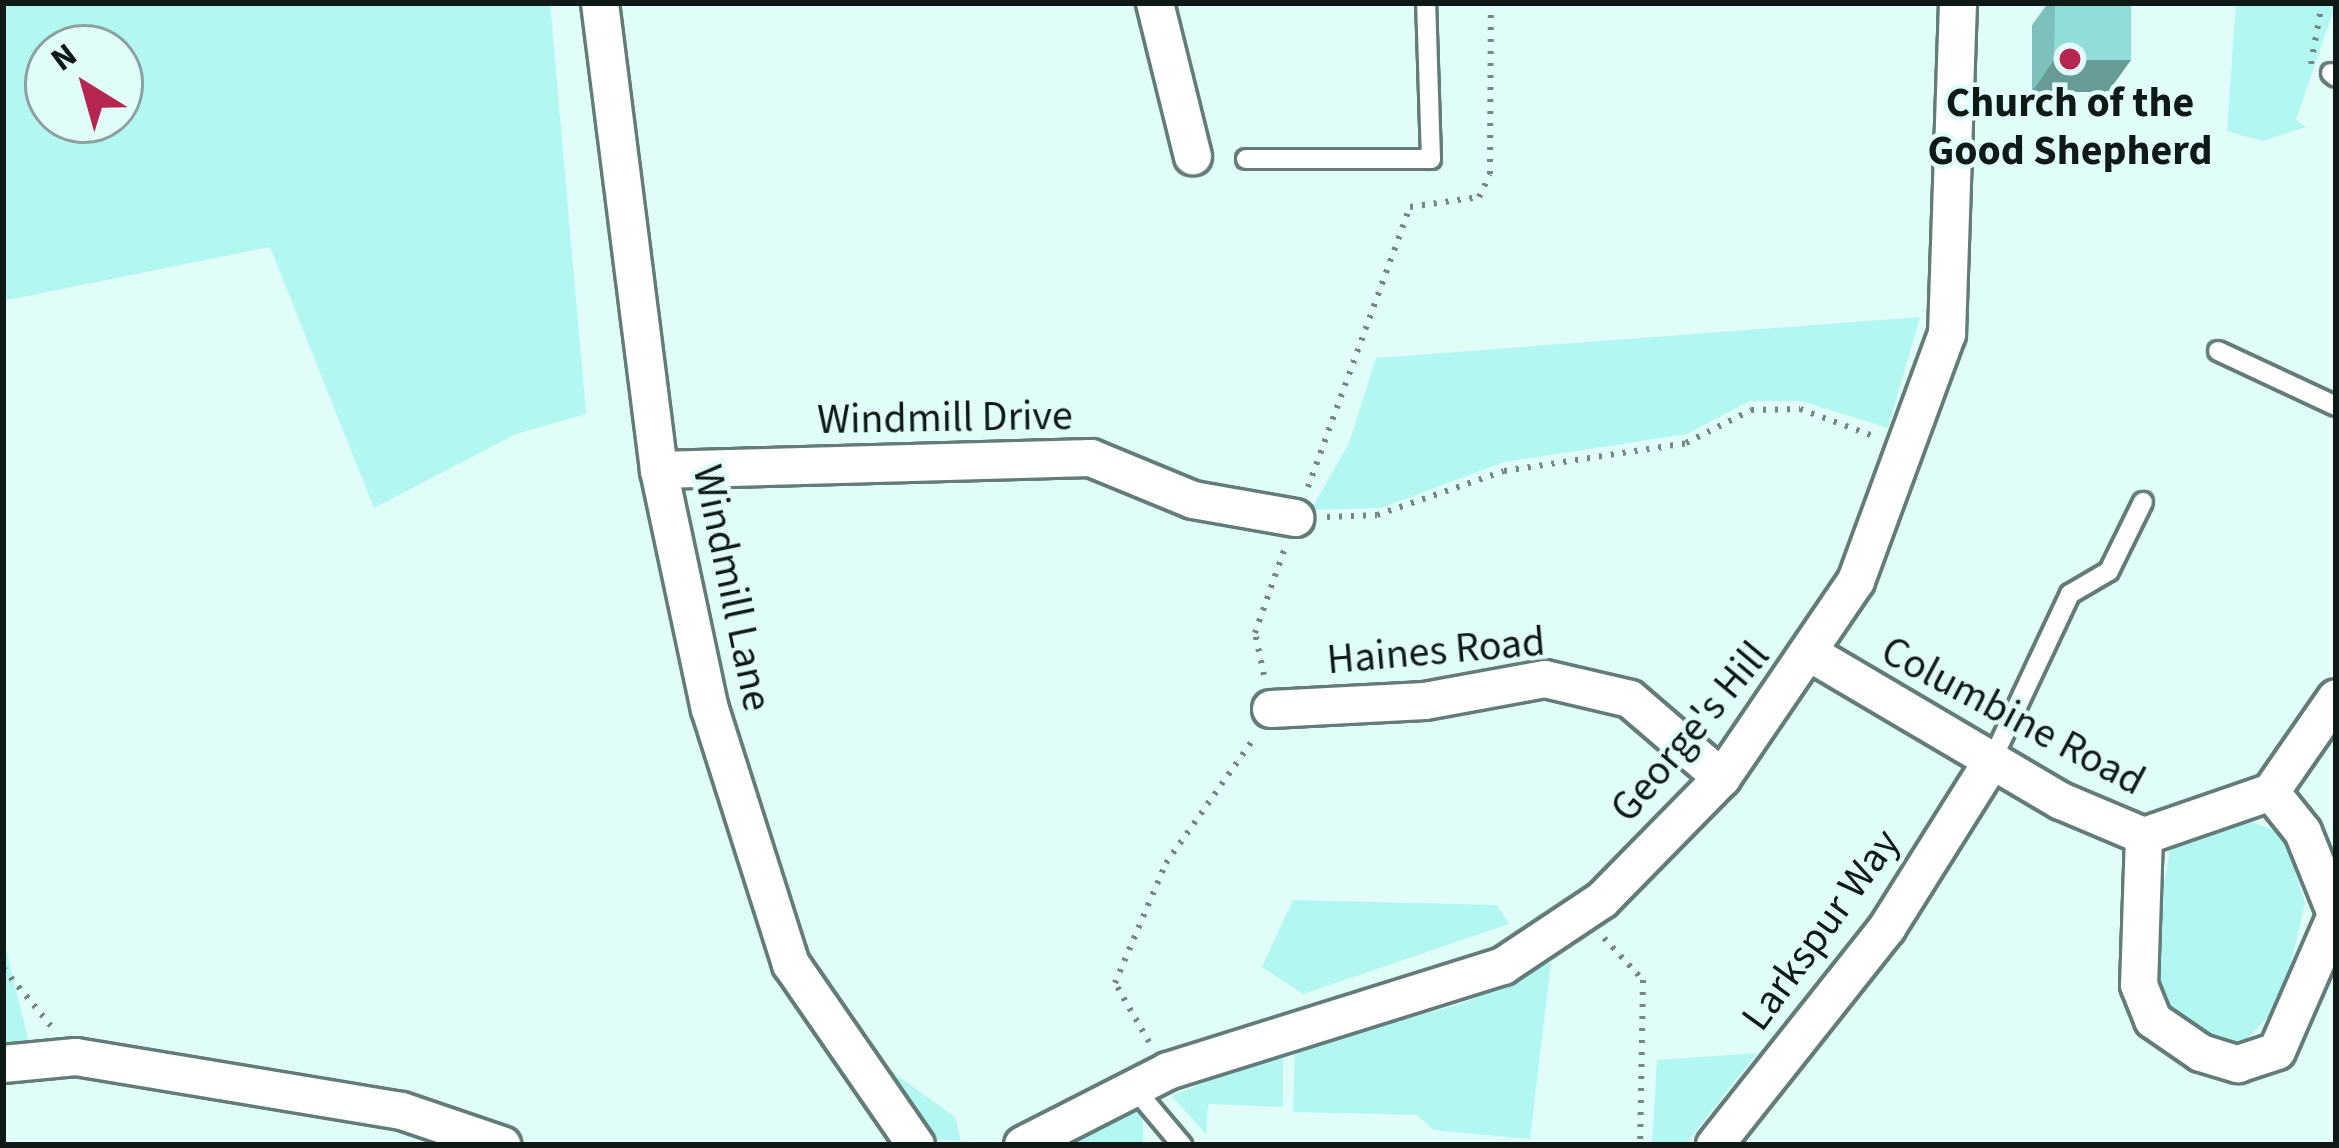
<!DOCTYPE html>
<html>
<head>
<meta charset="utf-8">
<style>
	body { margin:0 }
	#map { position:relative; width:2339px; height:1148px; overflow:hidden; background:#e1fdfa; font-family:"Source Sans 3",sans-serif }
	div>[style] { position:absolute }
	.green>* { inset:0; background:#b3f7f2 }
	.path>* { height:6px; margin-top:-3px; transform-origin:0; background:repeating-linear-gradient(90deg,#748785 0 3px,transparent 0 12px) }
	.roads { filter:drop-shadow(3px 0 #637c7a) drop-shadow(-3px 0 #637c7a) drop-shadow(0 3px #637c7a) drop-shadow(0 -3px #637c7a) }
	.lane>* { height:18px; margin:-9px; padding:0 9px; transform-origin:9px; border-radius:9px; background:#fff }
	.street>* { height:36px; margin:-18px; padding:0 18px; transform-origin:18px; border-radius:18px; background:#fff }
	.wall>* { inset:0; background:#7dbfbb }
	.shaded-wall>* { inset:0; background:#669b98 }
	.building>* { inset:0; background:#91ded9 }
	.dots>* { width:33px; height:33px; translate:-50% -50%; box-sizing:border-box; border:6px solid #e1fdfa; border-radius:50% }
	span { translate:-50% -50%; white-space:nowrap; text-align:center; line-height:1.15; -webkit-text-stroke:9px #e1fdfa; paint-order:stroke }
	.poi-label { font-size:42px; color:#0f1918; font-weight:700 }
	.street-label { font-size:42px; color:#0f1918 }
	.frame { position:absolute; inset:0; border:6px solid #0f1918; pointer-events:none }
	.north { position:absolute; left:24px; top:24px; width:120px; height:120px; box-sizing:border-box; background:#e1fdfa; border:3px solid #8da2a0; border-radius:50%; rotate:323deg; font-size:33px; font-weight:700; line-height:48px; text-align:center; color:#0f1918 }
	.north::after { content:''; display:block; margin:auto; width:42px; height:54px; background:#b72650; clip-path:polygon(50% 0,100% 100%,50% 72%,0 100%) }
</style>
</head>
<body>
<div id="map">
	<div class="green">
		<div style="clip-path:polygon(evenodd,3px 3px,550px 3px,586px 414px,516px 434px,374px 508px,270px 247px,3px 301px,3px 3px,120px 48px,120px 120px,48px 120px,48px 48px,120px 48px)"></div>
		<div style="clip-path:polygon(2236px 3px,2336px 3px,2296px 120px,2306px 127px,2262px 141px,2227px 131px)"></div>
		<div style="clip-path:polygon(1920px 317px,1888px 428px,1801px 401px,1750px 401px,1687px 434px,1504px 462px,1381px 508px,1311px 510px,1349px 443px,1376px 358px)"></div>
		<div style="clip-path:polygon(2236px 816px,2283px 834px,2305px 903px,2282px 1002px,2244px 1042px,2213px 1040px,2166px 1010px,2151px 966px,2171px 842px)"></div>
		<div style="clip-path:polygon(1293px 900px,1497px 905px,1509px 924px,1303px 994px,1262px 967px)"></div>
		<div style="clip-path:polygon(3px 937px,30px 1047px,3px 1050px)"></div>
		<div style="clip-path:polygon(1551px 962px,1530px 1139px,1434px 1130px,1417px 1115px,1293px 1112px,1295px 1049px,1464px 1003px)"></div>
		<div style="clip-path:polygon(1283px 1050px,1283px 1107px,1208px 1104px,1206px 1134px,1172px 1096px)"></div>
		<div style="clip-path:polygon(1757px 1053px,1685px 1145px,1652px 1145px,1657px 1060px)"></div>
		<div style="clip-path:polygon(873px 1058px,955px 1117px,961px 1141px,928px 1139px)"></div>
		<div style="clip-path:polygon(1143px 1109px,1143px 1145px,1057px 1145px)"></div>
	</div>
	<div class="path">
		<div style="left:2311px;top:64px;width:62px;rotate:-79.8deg"></div>
		<div style="left:1308px;top:487px;width:298px;rotate:-70deg"></div>
		<div style="left:1410px;top:207px;width:70px;rotate:-8.2deg"></div>
		<div style="left:1479px;top:197px;width:25px;rotate:-64deg"></div>
		<div style="left:1490px;top:174px;width:171px;rotate:-89.7deg"></div>
		<div style="left:1327px;top:517px;width:50px;rotate:-2.3deg"></div>
		<div style="left:1377px;top:515px;width:134px;rotate:-19.1deg"></div>
		<div style="left:1504px;top:471px;width:184px;rotate:-8.7deg"></div>
		<div style="left:1686px;top:443px;width:73px;rotate:-26.9deg"></div>
		<div style="left:1751px;top:410px;width:49px;rotate:-1.2deg"></div>
		<div style="left:1800px;top:409px;width:78px;rotate:20.3deg"></div>
		<div style="left:1264px;top:675px;width:43px;rotate:-102.1deg"></div>
		<div style="left:1255px;top:633px;width:88px;rotate:-70.7deg"></div>
		<div style="left:1604px;top:938px;width:57px;rotate:47.1deg"></div>
		<div style="left:1643px;top:980px;width:165px;rotate:91deg"></div>
		<div style="left:3px;top:968px;width:75px;rotate:50.4deg"></div>
		<div style="left:1149px;top:1042px;width:68px;rotate:-120deg"></div>
		<div style="left:1115px;top:983px;width:130px;rotate:-67deg"></div>
		<div style="left:1166px;top:863px;width:154px;rotate:-54.8deg"></div>
	</div>
	<div class="roads">
		<div class="lane">
			<div style="left:2331px;top:73px;width:6px;rotate:39deg"></div>
			<div style="left:1246px;top:159px;width:185px"></div>
			<div style="left:1431px;top:159px;width:156px;rotate:-91.8deg"></div>
			<div style="left:2218px;top:351px;width:130px;rotate:25deg"></div>
			<div style="left:1991px;top:762px;width:186px;rotate:-64.8deg"></div>
			<div style="left:2070px;top:594px;width:45px;rotate:-30.5deg"></div>
			<div style="left:2109px;top:571px;width:77px;rotate:-63.8deg"></div>
			<div style="left:1134px;top:1088px;width:75px;rotate:49.9deg"></div>
		</div>
		<div class="street">
			<div style="left:600px;top:3px;width:471px;rotate:82.8deg"></div>
			<div style="left:659px;top:470px;width:244px;rotate:78deg"></div>
			<div style="left:710px;top:709px;width:268px;rotate:72.4deg"></div>
			<div style="left:791px;top:964px;width:220px;rotate:55.4deg"></div>
			<div style="left:1155px;top:3px;width:158px;rotate:76.1deg"></div>
			<div style="left:659px;top:470px;width:432px;rotate:-1.6deg"></div>
			<div style="left:1091px;top:458px;width:110px;rotate:22.4deg"></div>
			<div style="left:1193px;top:500px;width:104px;rotate:10deg"></div>
			<div style="left:1813px;top:655px;width:288px;rotate:30.5deg"></div>
			<div style="left:2061px;top:801px;width:90px;rotate:22.9deg"></div>
			<div style="left:2144px;top:836px;width:134px;rotate:-19.1deg"></div>
			<div style="left:2271px;top:792px;width:114px;rotate:-55.3deg"></div>
			<div style="left:1271px;top:709px;width:154px;rotate:-3deg"></div>
			<div style="left:1425px;top:701px;width:122px;rotate:-10.4deg"></div>
			<div style="left:1545px;top:679px;width:87px;rotate:13.2deg"></div>
			<div style="left:1630px;top:699px;width:121px;rotate:40.7deg"></div>
			<div style="left:2271px;top:792px;width:51px;rotate:51.3deg"></div>
			<div style="left:2303px;top:832px;width:88px;rotate:68.1deg"></div>
			<div style="left:2144px;top:836px;width:149px;rotate:91.9deg"></div>
			<div style="left:2139px;top:985px;width:38px;rotate:68deg"></div>
			<div style="left:2153px;top:1020px;width:58px;rotate:34.5deg"></div>
			<div style="left:2201px;top:1053px;width:39px;rotate:17deg"></div>
			<div style="left:2238px;top:1064px;width:41px;rotate:-18.4deg"></div>
			<div style="left:2277px;top:1051px;width:148px;rotate:-66.5deg"></div>
			<div style="left:3px;top:1064px;width:73px;rotate:-5.5deg"></div>
			<div style="left:76px;top:1057px;width:330px;rotate:9.4deg"></div>
			<div style="left:402px;top:1111px;width:106px;rotate:18.8deg"></div>
			<div style="left:1023px;top:1145px;width:163px;rotate:-27deg"></div>
			<div style="left:1168px;top:1071px;width:351px;rotate:-17.4deg"></div>
			<div style="left:1503px;top:966px;width:119px;rotate:-33.7deg"></div>
			<div style="left:1602px;top:900px;width:171px;rotate:-45.5deg"></div>
			<div style="left:1722px;top:778px;width:238px;rotate:-55.8deg"></div>
			<div style="left:1856px;top:581px;width:263px;rotate:-69.8deg"></div>
			<div style="left:1947px;top:334px;width:331px;rotate:-88.1deg"></div>
			<div style="left:1715px;top:1145px;width:277px;rotate:-51.6deg"></div>
			<div style="left:1887px;top:928px;width:196px;rotate:-57.9deg"></div>
		</div>
	</div>
	<div class="wall">
		<div style="clip-path:polygon(2048px 3px,2131px 3px,2108px 92px,2032px 92px,2032px 25px)"></div>
	</div>
	<div class="shaded-wall">
		<div style="clip-path:polygon(2054px 60px,2131px 60px,2108px 92px,2032px 92px)"></div>
	</div>
	<div class="building">
		<div style="clip-path:polygon(2055px 3px,2131px 3px,2131px 60px,2054px 60px)"></div>
	</div>
	<div class="dots">
		<div style="left:2070px;top:59px;background:#b72650"></div>
	</div>
	<div class="poi-label">
		<span style="left:2070px;top:127px">Church of the<br>Good Shepherd</span>
	</div>
	<div class="street-label">
		<span style="left:945px;top:418px;rotate:-1deg">Windmill Drive</span>
		<span style="left:732px;top:588px;rotate:78deg">Windmill Lane</span>
		<span style="left:1436px;top:651px;rotate:-5deg">Haines Road</span>
		<span style="left:2013px;top:716px;rotate:28deg">Columbine Road</span>
		<span style="left:1690px;top:732px;rotate:-50deg">George's Hill</span>
		<span style="left:1821px;top:930px;rotate:-54deg">Larkspur Way</span>
	</div>
	<div class="frame"></div>
	<div class="north">N</div>
</div>
</body>
</html>
